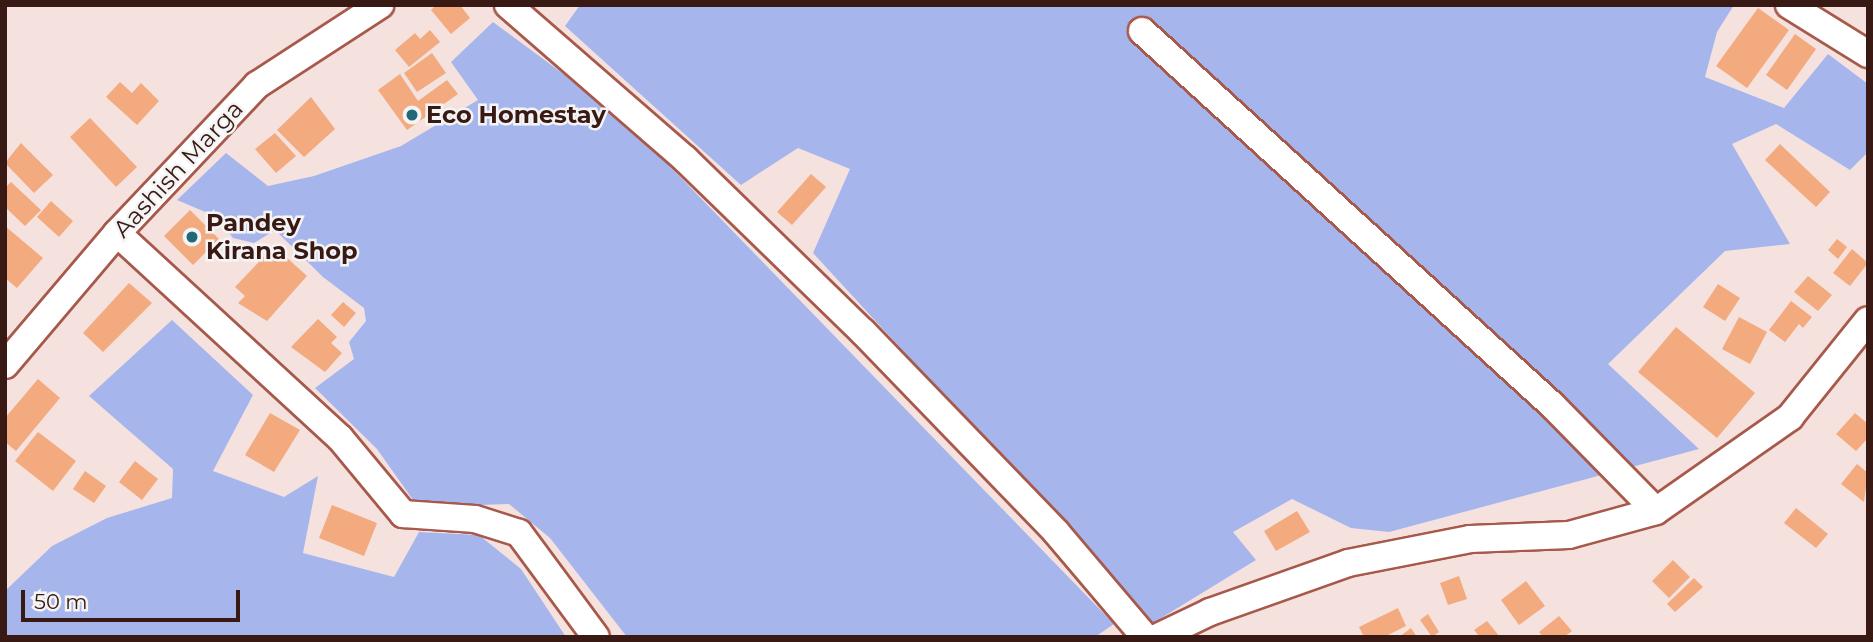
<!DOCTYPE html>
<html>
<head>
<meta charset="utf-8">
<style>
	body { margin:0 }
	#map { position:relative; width:1873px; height:642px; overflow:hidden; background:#f5e2de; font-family:Montserrat,sans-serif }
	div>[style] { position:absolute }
	.green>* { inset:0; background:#a6b6ed }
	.building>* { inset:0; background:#f3aa7e }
	.roads { filter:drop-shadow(2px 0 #a7594b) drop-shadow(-2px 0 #a7594b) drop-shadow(0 2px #a7594b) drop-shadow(0 -2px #a7594b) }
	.minor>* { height:26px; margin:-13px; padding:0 13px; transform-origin:13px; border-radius:13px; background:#fff }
	.dots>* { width:19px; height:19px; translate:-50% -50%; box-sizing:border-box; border:4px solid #f4f4f4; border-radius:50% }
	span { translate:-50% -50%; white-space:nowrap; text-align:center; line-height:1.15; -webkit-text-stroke:5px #f4f4f4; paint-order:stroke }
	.poi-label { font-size:24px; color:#391913; font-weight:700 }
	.left { translate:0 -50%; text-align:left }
	.street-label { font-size:24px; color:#391913 }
	.frame { position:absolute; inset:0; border:7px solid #391913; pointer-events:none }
	.scale { position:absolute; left:21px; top:590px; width:219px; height:32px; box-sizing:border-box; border:4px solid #391913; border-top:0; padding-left:9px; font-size:21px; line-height:24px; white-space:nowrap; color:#391913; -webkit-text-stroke:5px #f4f4f4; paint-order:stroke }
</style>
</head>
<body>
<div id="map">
	<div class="green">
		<div style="clip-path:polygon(580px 5px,1734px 5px,1717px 32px,1705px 77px,1784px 108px,1828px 54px,1868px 84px,1868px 152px,1850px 170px,1776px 124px,1732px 144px,1790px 244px,1725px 251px,1608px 364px,1699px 449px,1389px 532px,1351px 528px,1292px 499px,1233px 532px,1256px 560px,1153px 623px,813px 253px,850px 169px,798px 148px,741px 185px,565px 26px)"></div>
		<div style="clip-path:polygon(493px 22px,623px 118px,1114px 624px,1095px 637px,627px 637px,550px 538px,509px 504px,418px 507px,377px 449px,315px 388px,354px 359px,349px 342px,366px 321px,364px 308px,323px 277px,275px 230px,254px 243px,233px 238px,217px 217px,177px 200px,226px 153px,268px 186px,314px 176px,401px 146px,478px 100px,451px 62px)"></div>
		<div style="clip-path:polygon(172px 320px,253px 395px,213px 471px,284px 497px,318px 476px,303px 553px,394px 577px,419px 532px,479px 535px,521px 569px,566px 637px,5px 637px,5px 591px,52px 546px,107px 518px,172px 498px,173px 469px,89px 396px)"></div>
	</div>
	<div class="building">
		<div style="clip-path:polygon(436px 5px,460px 5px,470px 18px,451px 34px,431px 10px)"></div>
		<div style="clip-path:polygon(1758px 8px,1789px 30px,1747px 88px,1716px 66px)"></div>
		<div style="clip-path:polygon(430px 30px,440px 42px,409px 67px,395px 50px,415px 33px,420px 39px)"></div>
		<div style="clip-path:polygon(1795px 34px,1816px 49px,1787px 90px,1766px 75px)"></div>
		<div style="clip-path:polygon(432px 53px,446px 73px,417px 92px,404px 73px)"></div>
		<div style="clip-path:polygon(400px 74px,418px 101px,447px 80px,458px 94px,407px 130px,378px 90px)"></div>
		<div style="clip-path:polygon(120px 82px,132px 93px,141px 83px,159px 101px,137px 125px,106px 97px)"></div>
		<div style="clip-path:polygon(311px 97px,335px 129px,304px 157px,277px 130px)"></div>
		<div style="clip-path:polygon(90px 118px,137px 167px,116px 187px,70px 137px)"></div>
		<div style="clip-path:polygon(275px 133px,296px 156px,276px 173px,255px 149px)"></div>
		<div style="clip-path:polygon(21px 143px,53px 175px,34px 193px,5px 163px)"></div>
		<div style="clip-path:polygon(1780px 144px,1830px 192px,1816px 207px,1765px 160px)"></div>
		<div style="clip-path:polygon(811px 174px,826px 187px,792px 225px,777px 212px)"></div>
		<div style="clip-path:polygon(11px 182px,41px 210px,25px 226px,5px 207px,5px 188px)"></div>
		<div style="clip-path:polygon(51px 201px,73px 221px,59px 237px,37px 217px)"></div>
		<div style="clip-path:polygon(190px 210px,219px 239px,193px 265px,164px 236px)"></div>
		<div style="clip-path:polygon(5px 226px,43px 258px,17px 288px,5px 278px)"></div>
		<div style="clip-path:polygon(1837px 239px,1847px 247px,1838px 259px,1828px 250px)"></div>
		<div style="clip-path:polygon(274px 246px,307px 276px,267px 321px,238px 303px,245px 296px,235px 287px)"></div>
		<div style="clip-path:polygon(1852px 249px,1868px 263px,1850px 286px,1833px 273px)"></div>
		<div style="clip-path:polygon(1808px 276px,1832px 295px,1818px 311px,1794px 292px)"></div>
		<div style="clip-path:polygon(129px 283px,152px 303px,103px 352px,83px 333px)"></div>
		<div style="clip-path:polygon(1718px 284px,1740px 298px,1725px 321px,1703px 307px)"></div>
		<div style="clip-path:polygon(1791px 301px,1812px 317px,1803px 328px,1799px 324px,1785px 342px,1769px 330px)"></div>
		<div style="clip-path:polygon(343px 302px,356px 313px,344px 327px,331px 315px)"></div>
		<div style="clip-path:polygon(1739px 317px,1767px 332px,1750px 364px,1722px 349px)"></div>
		<div style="clip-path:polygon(318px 319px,337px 337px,331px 343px,342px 353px,325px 372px,291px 347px)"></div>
		<div style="clip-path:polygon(1676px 327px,1755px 393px,1717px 438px,1638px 372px)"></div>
		<div style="clip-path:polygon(38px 379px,60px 398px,16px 451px,5px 442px,5px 418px)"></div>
		<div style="clip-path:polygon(270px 413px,300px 430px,274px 472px,245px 455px)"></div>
		<div style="clip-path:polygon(1855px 413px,1868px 424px,1868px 438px,1856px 451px,1836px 434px)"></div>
		<div style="clip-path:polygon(38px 432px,76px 461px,53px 491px,15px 461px)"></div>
		<div style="clip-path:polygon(135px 461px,158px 479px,142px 500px,119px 482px)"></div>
		<div style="clip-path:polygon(1857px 464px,1868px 473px,1864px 502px,1841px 484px)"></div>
		<div style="clip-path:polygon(85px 471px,106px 486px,94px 503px,73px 489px)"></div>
		<div style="clip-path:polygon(332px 505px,377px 523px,364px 556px,319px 538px)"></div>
		<div style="clip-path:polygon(1796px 508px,1828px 534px,1816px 548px,1784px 523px)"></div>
		<div style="clip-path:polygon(1297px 511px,1310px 532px,1276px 551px,1264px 531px)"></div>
		<div style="clip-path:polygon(1673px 560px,1690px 577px,1669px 598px,1652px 581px)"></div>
		<div style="clip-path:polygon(1459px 576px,1467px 599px,1448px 605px,1440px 583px)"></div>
		<div style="clip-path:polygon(1694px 578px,1703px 587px,1675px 612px,1667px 604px)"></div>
		<div style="clip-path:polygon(1526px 581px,1545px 606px,1519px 625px,1501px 600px)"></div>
		<div style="clip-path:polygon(1398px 608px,1406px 626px,1384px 637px,1364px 637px,1359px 627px)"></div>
		<div style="clip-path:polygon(1428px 614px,1439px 632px,1432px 637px,1420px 620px)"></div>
		<div style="clip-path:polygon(1559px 616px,1572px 631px,1564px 637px,1543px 637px,1539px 632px)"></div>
		<div style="clip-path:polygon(1487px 621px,1500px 637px,1480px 637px,1474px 630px)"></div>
		<div style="clip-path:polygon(1411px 628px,1417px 637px,1399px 637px)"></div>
	</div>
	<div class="roads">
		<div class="minor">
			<div style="left:508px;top:5px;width:235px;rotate:41deg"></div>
			<div style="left:685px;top:159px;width:248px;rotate:44.2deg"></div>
			<div style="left:863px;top:332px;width:278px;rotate:46deg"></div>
			<div style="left:1056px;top:532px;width:138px;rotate:49.7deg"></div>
			<div style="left:1789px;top:5px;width:93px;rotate:31.8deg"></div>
			<div style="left:1142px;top:31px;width:555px;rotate:42.37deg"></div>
			<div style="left:1552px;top:405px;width:148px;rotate:45.5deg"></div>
			<div style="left:117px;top:233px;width:303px;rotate:42.6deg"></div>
			<div style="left:340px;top:438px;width:99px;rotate:50.3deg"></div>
			<div style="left:403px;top:514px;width:72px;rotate:4deg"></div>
			<div style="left:475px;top:519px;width:46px;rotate:17.7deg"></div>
			<div style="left:519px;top:533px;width:129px;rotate:53.5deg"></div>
			<div style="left:5px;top:365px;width:173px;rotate:-49.7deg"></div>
			<div style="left:117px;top:233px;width:204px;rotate:-46.6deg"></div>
			<div style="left:257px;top:85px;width:147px;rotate:-33deg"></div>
			<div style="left:1158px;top:637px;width:58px;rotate:-25.7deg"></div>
			<div style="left:1210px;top:612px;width:146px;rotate:-19.5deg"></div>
			<div style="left:1348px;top:563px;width:124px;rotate:-11.1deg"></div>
			<div style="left:1470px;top:539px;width:99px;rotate:-2.3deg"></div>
			<div style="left:1569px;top:535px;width:90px;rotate:-15.4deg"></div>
			<div style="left:1656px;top:511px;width:164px;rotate:-35deg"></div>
			<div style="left:1790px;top:417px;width:124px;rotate:-51.2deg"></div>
		</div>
	</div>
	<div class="dots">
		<div style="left:412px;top:115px;background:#216976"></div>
		<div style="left:192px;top:237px;background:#216976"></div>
	</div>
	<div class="poi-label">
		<span class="left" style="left:426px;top:115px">Eco Homestay</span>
		<span class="left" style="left:206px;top:237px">Pandey<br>Kirana Shop</span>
	</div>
	<div class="street-label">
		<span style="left:178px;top:169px;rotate:-47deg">Aashish Marga</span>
	</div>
	<div class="frame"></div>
	<div class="scale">50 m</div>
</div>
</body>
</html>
